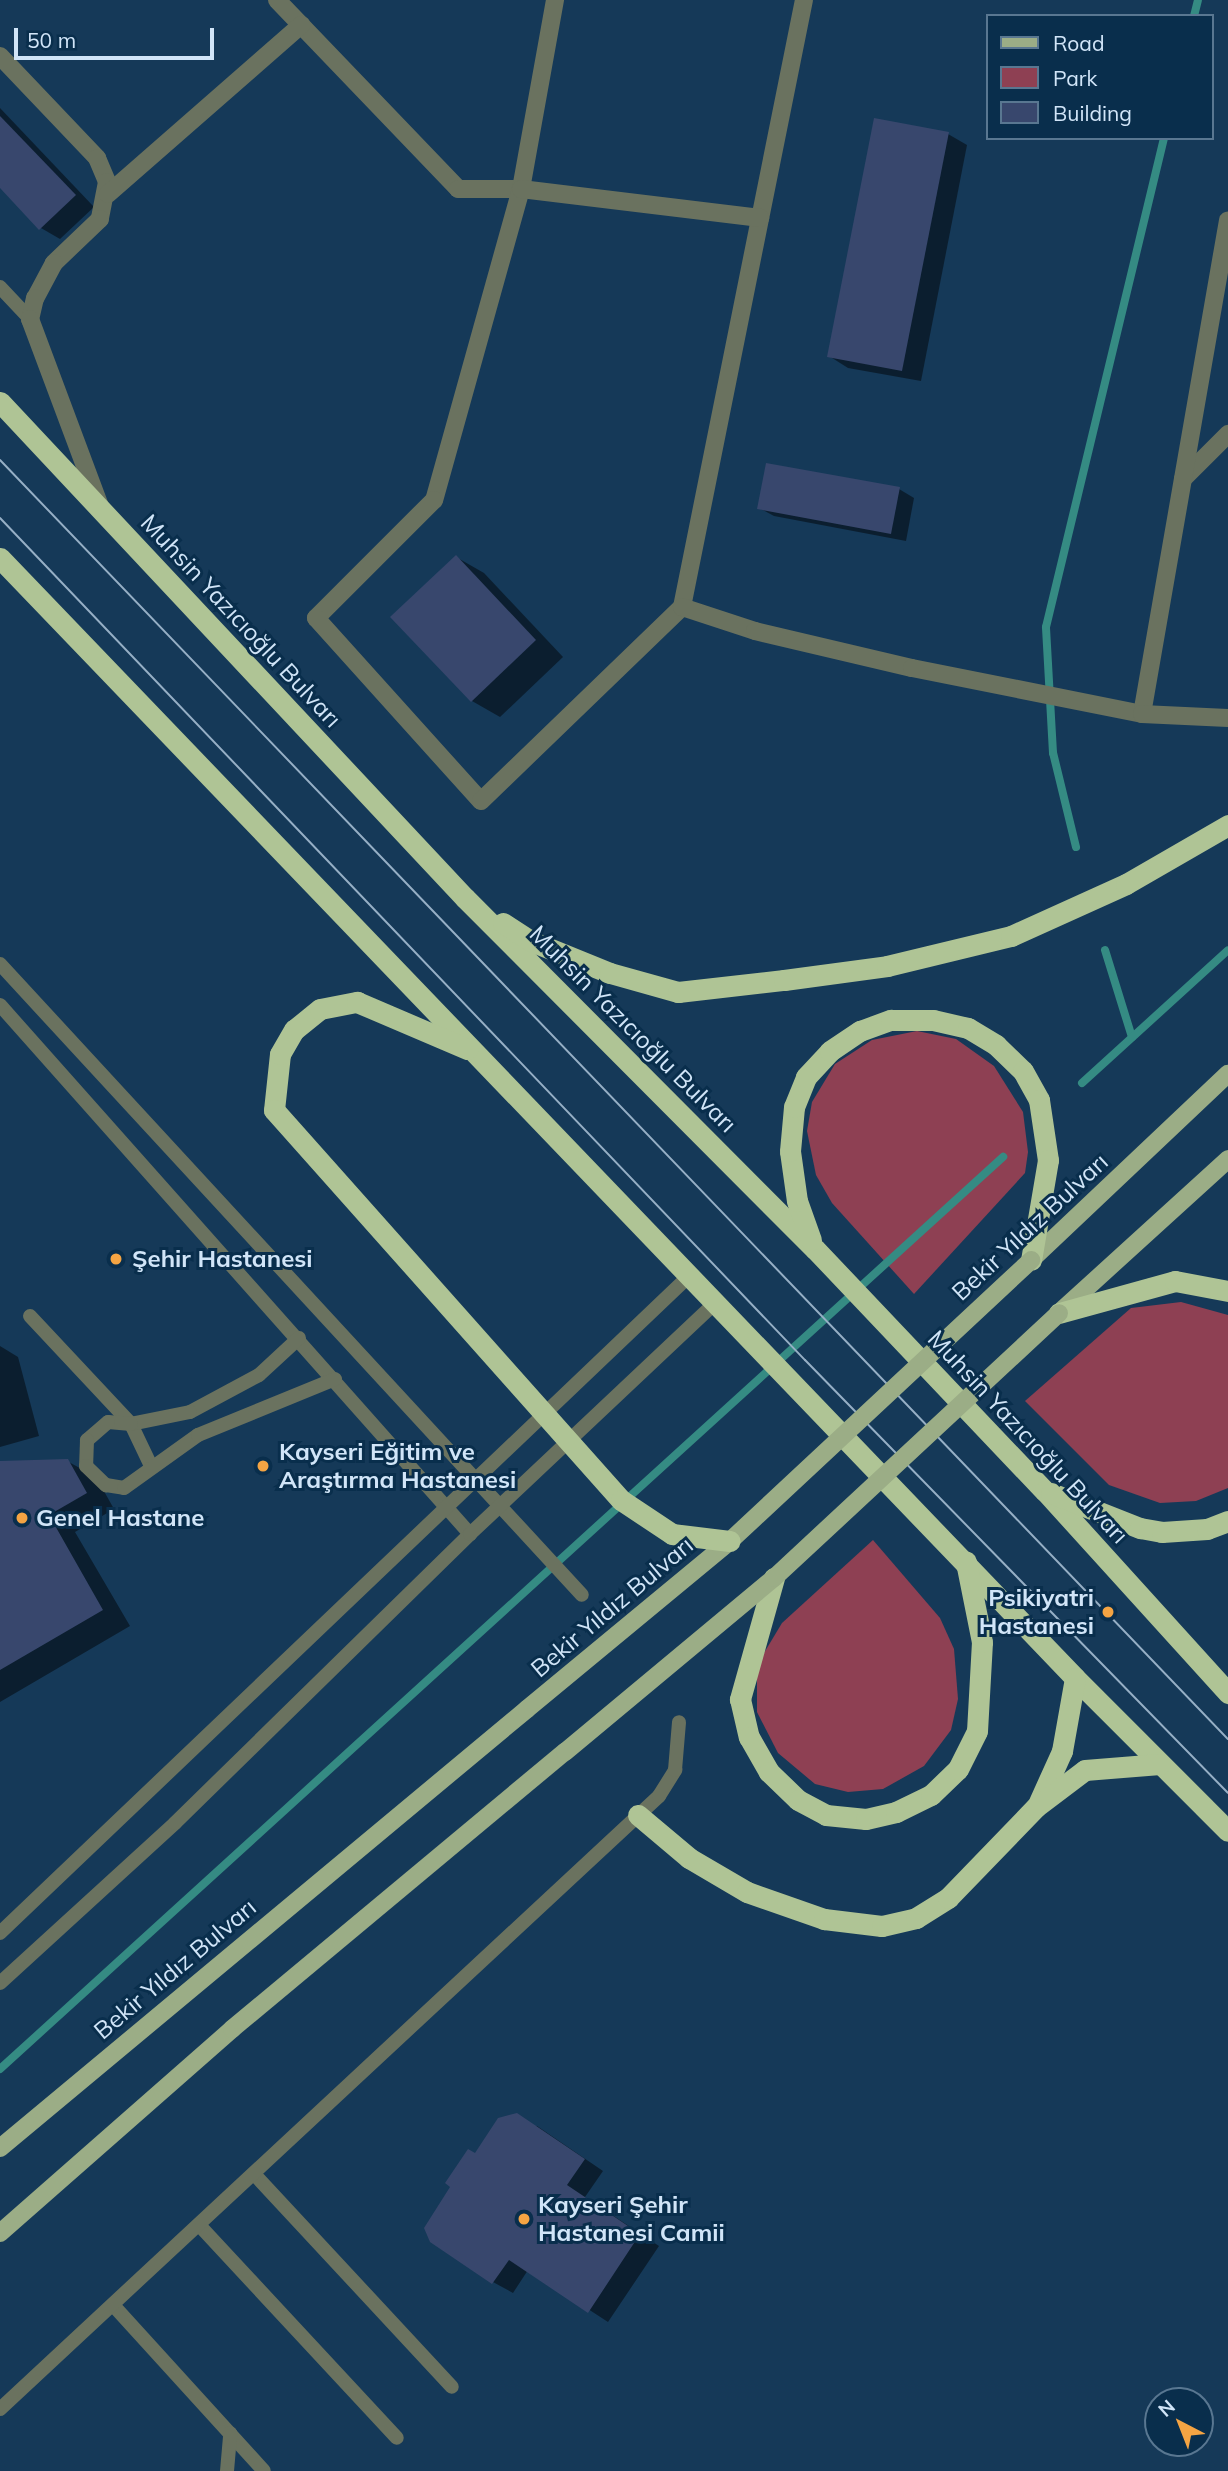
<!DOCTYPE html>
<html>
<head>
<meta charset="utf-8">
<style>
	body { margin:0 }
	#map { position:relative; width:1228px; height:2471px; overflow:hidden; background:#153958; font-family:Mulish,sans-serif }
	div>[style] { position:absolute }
	.green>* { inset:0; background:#8e4053 }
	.shadow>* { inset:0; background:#0007 }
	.stream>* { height:8px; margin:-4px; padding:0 4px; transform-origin:4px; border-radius:4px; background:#358b83 }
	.building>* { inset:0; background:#38476d }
	.lane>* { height:14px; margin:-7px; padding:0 7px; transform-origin:7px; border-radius:7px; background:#6a725f }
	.street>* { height:18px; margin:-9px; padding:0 9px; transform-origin:9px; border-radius:9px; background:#6a725f }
	.primary>* { height:18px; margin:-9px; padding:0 9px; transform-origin:9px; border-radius:9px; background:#9bad86 }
	.highway>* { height:21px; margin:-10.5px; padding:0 10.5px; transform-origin:10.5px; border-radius:10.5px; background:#afc495 }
	.tram>* { height:2px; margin:-1px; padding:0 1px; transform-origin:1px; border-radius:1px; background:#96afc5 }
	.primary-bridge>* { height:18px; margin:-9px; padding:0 9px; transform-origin:9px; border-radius:9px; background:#9bad86 }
	.highway-bridge>* { height:21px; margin:-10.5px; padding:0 10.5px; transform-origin:10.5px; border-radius:10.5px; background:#afc495 }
	.dots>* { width:19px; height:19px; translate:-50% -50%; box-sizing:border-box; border:4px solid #092e4c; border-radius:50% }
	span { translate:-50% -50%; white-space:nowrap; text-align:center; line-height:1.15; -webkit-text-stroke:6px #092e4c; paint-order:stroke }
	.street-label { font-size:24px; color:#d1e5f8 }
	.poi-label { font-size:24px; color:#d1e5f8; font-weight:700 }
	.left { translate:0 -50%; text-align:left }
	.right { translate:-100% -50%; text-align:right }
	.legend { position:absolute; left:986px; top:14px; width:228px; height:126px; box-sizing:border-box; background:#092e4c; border:2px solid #597791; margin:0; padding:9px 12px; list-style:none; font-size:21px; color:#d1e5f8 }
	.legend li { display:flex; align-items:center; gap:14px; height:35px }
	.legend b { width:35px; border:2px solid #597791 }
	.north { position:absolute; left:1144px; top:2387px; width:70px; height:70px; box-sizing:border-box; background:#092e4c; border:2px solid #597791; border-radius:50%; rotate:318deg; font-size:19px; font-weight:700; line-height:28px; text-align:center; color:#d1e5f8 }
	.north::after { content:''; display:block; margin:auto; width:24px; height:32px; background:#f4a443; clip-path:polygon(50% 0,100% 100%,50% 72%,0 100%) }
	.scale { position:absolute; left:14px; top:28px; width:200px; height:32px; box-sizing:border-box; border:4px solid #d1e5f8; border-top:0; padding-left:9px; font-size:21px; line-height:24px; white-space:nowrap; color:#d1e5f8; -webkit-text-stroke:5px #092e4c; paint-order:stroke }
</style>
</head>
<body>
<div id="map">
	<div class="green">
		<div style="clip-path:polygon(917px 1031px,956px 1039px,994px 1066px,1023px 1112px,1028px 1152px,1025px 1173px,914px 1294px,832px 1203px,816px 1175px,807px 1131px,812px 1102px,835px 1064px,872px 1040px)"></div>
		<div style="clip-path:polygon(1181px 1302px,1228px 1315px,1228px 1488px,1196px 1501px,1160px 1503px,1109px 1485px,1025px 1401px,1131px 1308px)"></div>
		<div style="clip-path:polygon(873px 1540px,940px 1618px,954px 1649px,958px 1699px,951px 1730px,924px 1766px,883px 1789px,848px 1792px,815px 1784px,778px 1753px,757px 1712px,757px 1677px,761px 1658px,782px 1623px)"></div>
	</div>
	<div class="shadow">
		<div style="clip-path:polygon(0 108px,94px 207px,60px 239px,41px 228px,0 185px)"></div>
		<div style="clip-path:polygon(948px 134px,967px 145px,921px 381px,848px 368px,829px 356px)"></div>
		<div style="clip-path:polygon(899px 489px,914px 498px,906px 541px,774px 516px,759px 508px)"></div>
		<div style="clip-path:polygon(456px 557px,484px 573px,563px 657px,500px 717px,472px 701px)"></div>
		<div style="clip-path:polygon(0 1346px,18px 1357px,39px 1436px,0 1447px)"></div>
		<div style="clip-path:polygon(67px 1461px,96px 1477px,114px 1509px,75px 1532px,130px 1626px,0 1702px,0 1463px)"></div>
		<div style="clip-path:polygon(537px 2126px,603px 2171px,585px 2197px,659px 2246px,608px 2322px,528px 2270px,513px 2293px,493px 2282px,476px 2155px)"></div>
	</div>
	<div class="stream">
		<div style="left:1194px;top:16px;width:16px;rotate:-76deg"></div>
		<div style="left:1076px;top:847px;width:97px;rotate:-103.7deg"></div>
		<div style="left:1053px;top:753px;width:126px;rotate:-93.2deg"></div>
		<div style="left:1046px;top:627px;width:503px;rotate:-76.43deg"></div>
		<div style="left:1105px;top:950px;width:91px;rotate:72.8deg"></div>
		<div style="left:1082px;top:1083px;width:197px;rotate:-42.3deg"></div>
		<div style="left:0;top:2069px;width:1356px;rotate:-42.28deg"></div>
	</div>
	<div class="building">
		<div style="clip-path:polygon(0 116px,76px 195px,39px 230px,0 188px)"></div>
		<div style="clip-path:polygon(874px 118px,949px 132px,902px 371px,827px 357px)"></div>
		<div style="clip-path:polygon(766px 463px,900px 487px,891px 534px,757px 509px)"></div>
		<div style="clip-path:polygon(456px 555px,536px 640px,471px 702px,390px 617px)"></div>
		<div style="clip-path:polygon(68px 1459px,87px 1493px,49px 1515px,103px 1610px,0 1670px,0 1461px)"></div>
		<div style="clip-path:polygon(517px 2113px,585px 2159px,567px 2185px,640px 2234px,588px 2313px,509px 2260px,492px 2284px,430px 2242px,424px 2228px,450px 2187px,445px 2183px,468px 2149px,475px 2153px,498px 2118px)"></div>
	</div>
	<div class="lane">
		<div style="left:0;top:287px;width:44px;rotate:46.8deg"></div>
		<div style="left:0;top:964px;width:858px;rotate:47.31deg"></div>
		<div style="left:0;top:1005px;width:708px;rotate:48.38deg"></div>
		<div style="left:30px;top:1316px;width:148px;rotate:46.9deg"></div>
		<div style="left:131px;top:1424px;width:47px;rotate:64.5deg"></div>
		<div style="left:299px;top:1338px;width:54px;rotate:137.2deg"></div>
		<div style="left:259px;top:1375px;width:78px;rotate:151.8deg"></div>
		<div style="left:190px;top:1412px;width:60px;rotate:168.5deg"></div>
		<div style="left:131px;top:1424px;width:23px;rotate:-175deg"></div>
		<div style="left:108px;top:1422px;width:28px;rotate:139deg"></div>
		<div style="left:87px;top:1440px;width:26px;rotate:92deg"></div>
		<div style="left:86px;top:1466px;width:28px;rotate:44deg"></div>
		<div style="left:106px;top:1485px;width:18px;rotate:9deg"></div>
		<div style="left:124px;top:1488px;width:91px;rotate:-35.6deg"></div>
		<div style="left:198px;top:1435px;width:148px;rotate:-22.2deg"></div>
		<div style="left:0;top:1933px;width:953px;rotate:-43.64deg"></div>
		<div style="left:0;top:1983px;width:237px;rotate:-42.4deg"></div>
		<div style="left:175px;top:1823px;width:413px;rotate:-44.4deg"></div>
		<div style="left:470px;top:1534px;width:338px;rotate:-43.3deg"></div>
		<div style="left:255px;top:2175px;width:289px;rotate:47.1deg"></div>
		<div style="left:200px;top:2226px;width:289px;rotate:47.1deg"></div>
		<div style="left:113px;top:2305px;width:224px;rotate:47.7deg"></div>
		<div style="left:0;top:2409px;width:900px;rotate:-42.93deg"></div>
		<div style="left:659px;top:1796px;width:31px;rotate:-58deg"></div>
		<div style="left:675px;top:1770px;width:48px;rotate:-85.2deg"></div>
		<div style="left:227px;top:2471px;width:38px;rotate:-85deg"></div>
	</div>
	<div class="street">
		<div style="left:277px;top:0;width:262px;rotate:46.2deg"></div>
		<div style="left:458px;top:189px;width:63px"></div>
		<div style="left:521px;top:189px;width:323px;rotate:105.6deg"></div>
		<div style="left:434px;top:500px;width:167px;rotate:135deg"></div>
		<div style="left:316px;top:618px;width:246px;rotate:48deg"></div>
		<div style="left:481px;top:801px;width:279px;rotate:-44deg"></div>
		<div style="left:682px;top:607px;width:619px;rotate:-78.64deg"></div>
		<div style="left:555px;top:0;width:192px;rotate:100.2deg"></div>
		<div style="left:521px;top:189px;width:241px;rotate:6.9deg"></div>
		<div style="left:0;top:56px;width:141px;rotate:46.4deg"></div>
		<div style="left:97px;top:158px;width:26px;rotate:67deg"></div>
		<div style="left:107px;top:182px;width:38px;rotate:101deg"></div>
		<div style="left:100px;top:219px;width:64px;rotate:136.3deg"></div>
		<div style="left:54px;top:263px;width:40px;rotate:118deg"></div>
		<div style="left:35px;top:298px;width:22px;rotate:103deg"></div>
		<div style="left:30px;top:319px;width:200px;rotate:69.5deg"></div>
		<div style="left:108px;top:194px;width:257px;rotate:-41.2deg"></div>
		<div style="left:1183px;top:479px;width:64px;rotate:-45deg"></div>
		<div style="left:682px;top:607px;width:77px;rotate:18.2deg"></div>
		<div style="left:755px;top:631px;width:161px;rotate:13.3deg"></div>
		<div style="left:912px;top:668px;width:235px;rotate:11.3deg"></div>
		<div style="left:1142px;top:714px;width:501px;rotate:-80.12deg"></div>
		<div style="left:1142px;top:714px;width:86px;rotate:2.7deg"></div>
	</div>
	<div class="primary">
		<div style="left:1031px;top:1260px;width:271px;rotate:-43.4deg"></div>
		<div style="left:1059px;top:1313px;width:229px;rotate:-42.3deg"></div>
		<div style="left:0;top:2148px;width:686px;rotate:-39.79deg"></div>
		<div style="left:0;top:2233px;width:309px;rotate:-41.3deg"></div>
		<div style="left:232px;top:2029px;width:433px;rotate:-39.8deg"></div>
	</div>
	<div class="highway">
		<div style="left:0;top:402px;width:680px;rotate:46.85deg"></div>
		<div style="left:465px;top:898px;width:496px;rotate:45.1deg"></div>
		<div style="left:815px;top:1249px;width:334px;rotate:46.5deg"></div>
		<div style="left:1045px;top:1491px;width:273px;rotate:47.8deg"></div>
		<div style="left:0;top:558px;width:1552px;rotate:46.17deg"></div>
		<div style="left:1075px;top:1678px;width:216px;rotate:45deg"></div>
		<div style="left:503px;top:923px;width:33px;rotate:33deg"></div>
		<div style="left:531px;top:941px;width:85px;rotate:22.1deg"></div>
		<div style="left:610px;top:973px;width:71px;rotate:15.6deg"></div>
		<div style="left:678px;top:992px;width:107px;rotate:-6.5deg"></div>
		<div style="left:784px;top:980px;width:104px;rotate:-7.7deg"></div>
		<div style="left:887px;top:966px;width:128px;rotate:-13.6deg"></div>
		<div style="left:1011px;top:936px;width:126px;rotate:-24.3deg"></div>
		<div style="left:1126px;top:884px;width:118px;rotate:-30deg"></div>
		<div style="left:274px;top:1110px;width:56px;rotate:-83.9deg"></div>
		<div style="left:280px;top:1054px;width:28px;rotate:-60deg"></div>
		<div style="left:294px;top:1030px;width:33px;rotate:-39deg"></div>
		<div style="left:320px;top:1009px;width:38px;rotate:-11deg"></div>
		<div style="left:357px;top:1002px;width:120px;rotate:23.1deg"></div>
		<div style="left:811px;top:1240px;width:41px;rotate:-109.7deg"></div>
		<div style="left:797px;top:1201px;width:50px;rotate:-98deg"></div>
		<div style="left:790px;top:1151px;width:44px;rotate:-84.8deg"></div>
		<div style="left:794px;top:1107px;width:32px;rotate:-68deg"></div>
		<div style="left:806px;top:1077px;width:35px;rotate:-47deg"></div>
		<div style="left:830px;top:1051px;width:36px;rotate:-34deg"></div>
		<div style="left:860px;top:1031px;width:33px;rotate:-20deg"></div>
		<div style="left:891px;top:1020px;width:42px"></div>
		<div style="left:933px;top:1020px;width:36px;rotate:13deg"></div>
		<div style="left:968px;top:1028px;width:33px;rotate:31deg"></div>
		<div style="left:996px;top:1045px;width:37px;rotate:44deg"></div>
		<div style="left:1023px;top:1071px;width:33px;rotate:61deg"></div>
		<div style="left:1039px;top:1100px;width:61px;rotate:81.5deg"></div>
		<div style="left:1048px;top:1160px;width:101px;rotate:99.6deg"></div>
		<div style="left:1059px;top:1313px;width:120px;rotate:-15.4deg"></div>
		<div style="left:1175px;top:1281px;width:54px;rotate:10.7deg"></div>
		<div style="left:1051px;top:1493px;width:96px;rotate:21.5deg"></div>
		<div style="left:1140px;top:1528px;width:22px;rotate:10deg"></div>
		<div style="left:1162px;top:1532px;width:45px;rotate:-3.8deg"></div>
		<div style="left:1207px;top:1529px;width:22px;rotate:-21deg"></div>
		<div style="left:774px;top:1578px;width:126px;rotate:105.7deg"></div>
		<div style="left:740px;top:1699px;width:39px;rotate:77deg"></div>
		<div style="left:749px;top:1737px;width:40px;rotate:60.3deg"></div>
		<div style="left:769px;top:1772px;width:40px;rotate:44deg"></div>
		<div style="left:798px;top:1800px;width:32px;rotate:28deg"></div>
		<div style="left:826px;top:1815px;width:40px;rotate:5.7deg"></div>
		<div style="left:866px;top:1819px;width:31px;rotate:-13deg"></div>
		<div style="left:896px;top:1812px;width:39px;rotate:-26deg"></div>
		<div style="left:931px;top:1795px;width:37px;rotate:-44deg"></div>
		<div style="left:958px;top:1769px;width:42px;rotate:-63.4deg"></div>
		<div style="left:977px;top:1731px;width:89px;rotate:-86.8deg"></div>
		<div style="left:982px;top:1642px;width:82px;rotate:-101.3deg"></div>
		<div style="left:1039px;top:1802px;width:56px;rotate:-65.7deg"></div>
		<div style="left:1062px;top:1751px;width:74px;rotate:-79.9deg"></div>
		<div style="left:638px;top:1815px;width:67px;rotate:40.1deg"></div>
		<div style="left:689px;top:1858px;width:67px;rotate:30.4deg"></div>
		<div style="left:747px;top:1892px;width:82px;rotate:19.3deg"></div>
		<div style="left:824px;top:1919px;width:58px;rotate:6.9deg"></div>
		<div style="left:882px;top:1926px;width:35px;rotate:-13deg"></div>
		<div style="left:916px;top:1918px;width:38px;rotate:-32deg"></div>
		<div style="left:948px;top:1898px;width:127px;rotate:-46deg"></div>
		<div style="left:1036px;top:1807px;width:61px;rotate:-37.1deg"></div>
		<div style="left:1085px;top:1770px;width:75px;rotate:-4.6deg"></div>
	</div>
	<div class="tram">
		<div style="left:0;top:460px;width:1773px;rotate:46.17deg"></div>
		<div style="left:0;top:518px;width:1165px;rotate:46.29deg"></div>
		<div style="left:805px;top:1360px;width:605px;rotate:45.67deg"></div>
	</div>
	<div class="primary-bridge">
		<div style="left:527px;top:1709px;width:264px;rotate:-39.6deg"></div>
		<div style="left:730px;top:1541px;width:412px;rotate:-43deg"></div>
		<div style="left:565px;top:1752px;width:272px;rotate:-39.8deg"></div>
		<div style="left:774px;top:1578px;width:389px;rotate:-42.9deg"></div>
	</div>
	<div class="highway-bridge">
		<div style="left:274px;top:1110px;width:522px;rotate:48.34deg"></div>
		<div style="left:621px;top:1500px;width:61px;rotate:33.7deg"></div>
		<div style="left:672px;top:1534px;width:58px;rotate:6.9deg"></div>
	</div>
	<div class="dots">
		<div style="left:116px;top:1259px;background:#f4a443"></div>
		<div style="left:263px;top:1466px;background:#f4a443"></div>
		<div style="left:22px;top:1518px;background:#f4a443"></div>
		<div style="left:1108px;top:1612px;background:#f4a443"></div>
		<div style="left:524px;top:2219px;background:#f4a443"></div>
	</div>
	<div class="street-label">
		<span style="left:241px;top:621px;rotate:47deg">Muhsin Yazıcıoğlu Bulvarı</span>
		<span style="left:633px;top:1029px;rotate:45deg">Muhsin Yazıcıoğlu Bulvarı</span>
		<span style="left:1030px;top:1227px;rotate:-43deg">Bekir Yıldız Bulvarı</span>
		<span style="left:1028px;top:1437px;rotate:47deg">Muhsin Yazıcıoğlu Bulvarı</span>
		<span style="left:612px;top:1607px;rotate:-40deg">Bekir Yıldız Bulvarı</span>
		<span style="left:175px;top:1969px;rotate:-40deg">Bekir Yıldız Bulvarı</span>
	</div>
	<div class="poi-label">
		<span class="left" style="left:132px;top:1259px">Şehir Hastanesi</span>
		<span class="left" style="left:279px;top:1466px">Kayseri Eğitim ve<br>Araştırma Hastanesi</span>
		<span class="left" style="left:36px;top:1518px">Genel Hastane</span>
		<span class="right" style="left:1094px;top:1612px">Psikiyatri<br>Hastanesi</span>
		<span class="left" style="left:538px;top:2219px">Kayseri Şehir<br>Hastanesi Camii</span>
	</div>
	<ul class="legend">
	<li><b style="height:9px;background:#9bad86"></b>Road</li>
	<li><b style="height:19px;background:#8e4053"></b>Park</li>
	<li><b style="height:19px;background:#38476d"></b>Building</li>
	</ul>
	<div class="north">N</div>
	<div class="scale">50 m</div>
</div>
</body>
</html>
